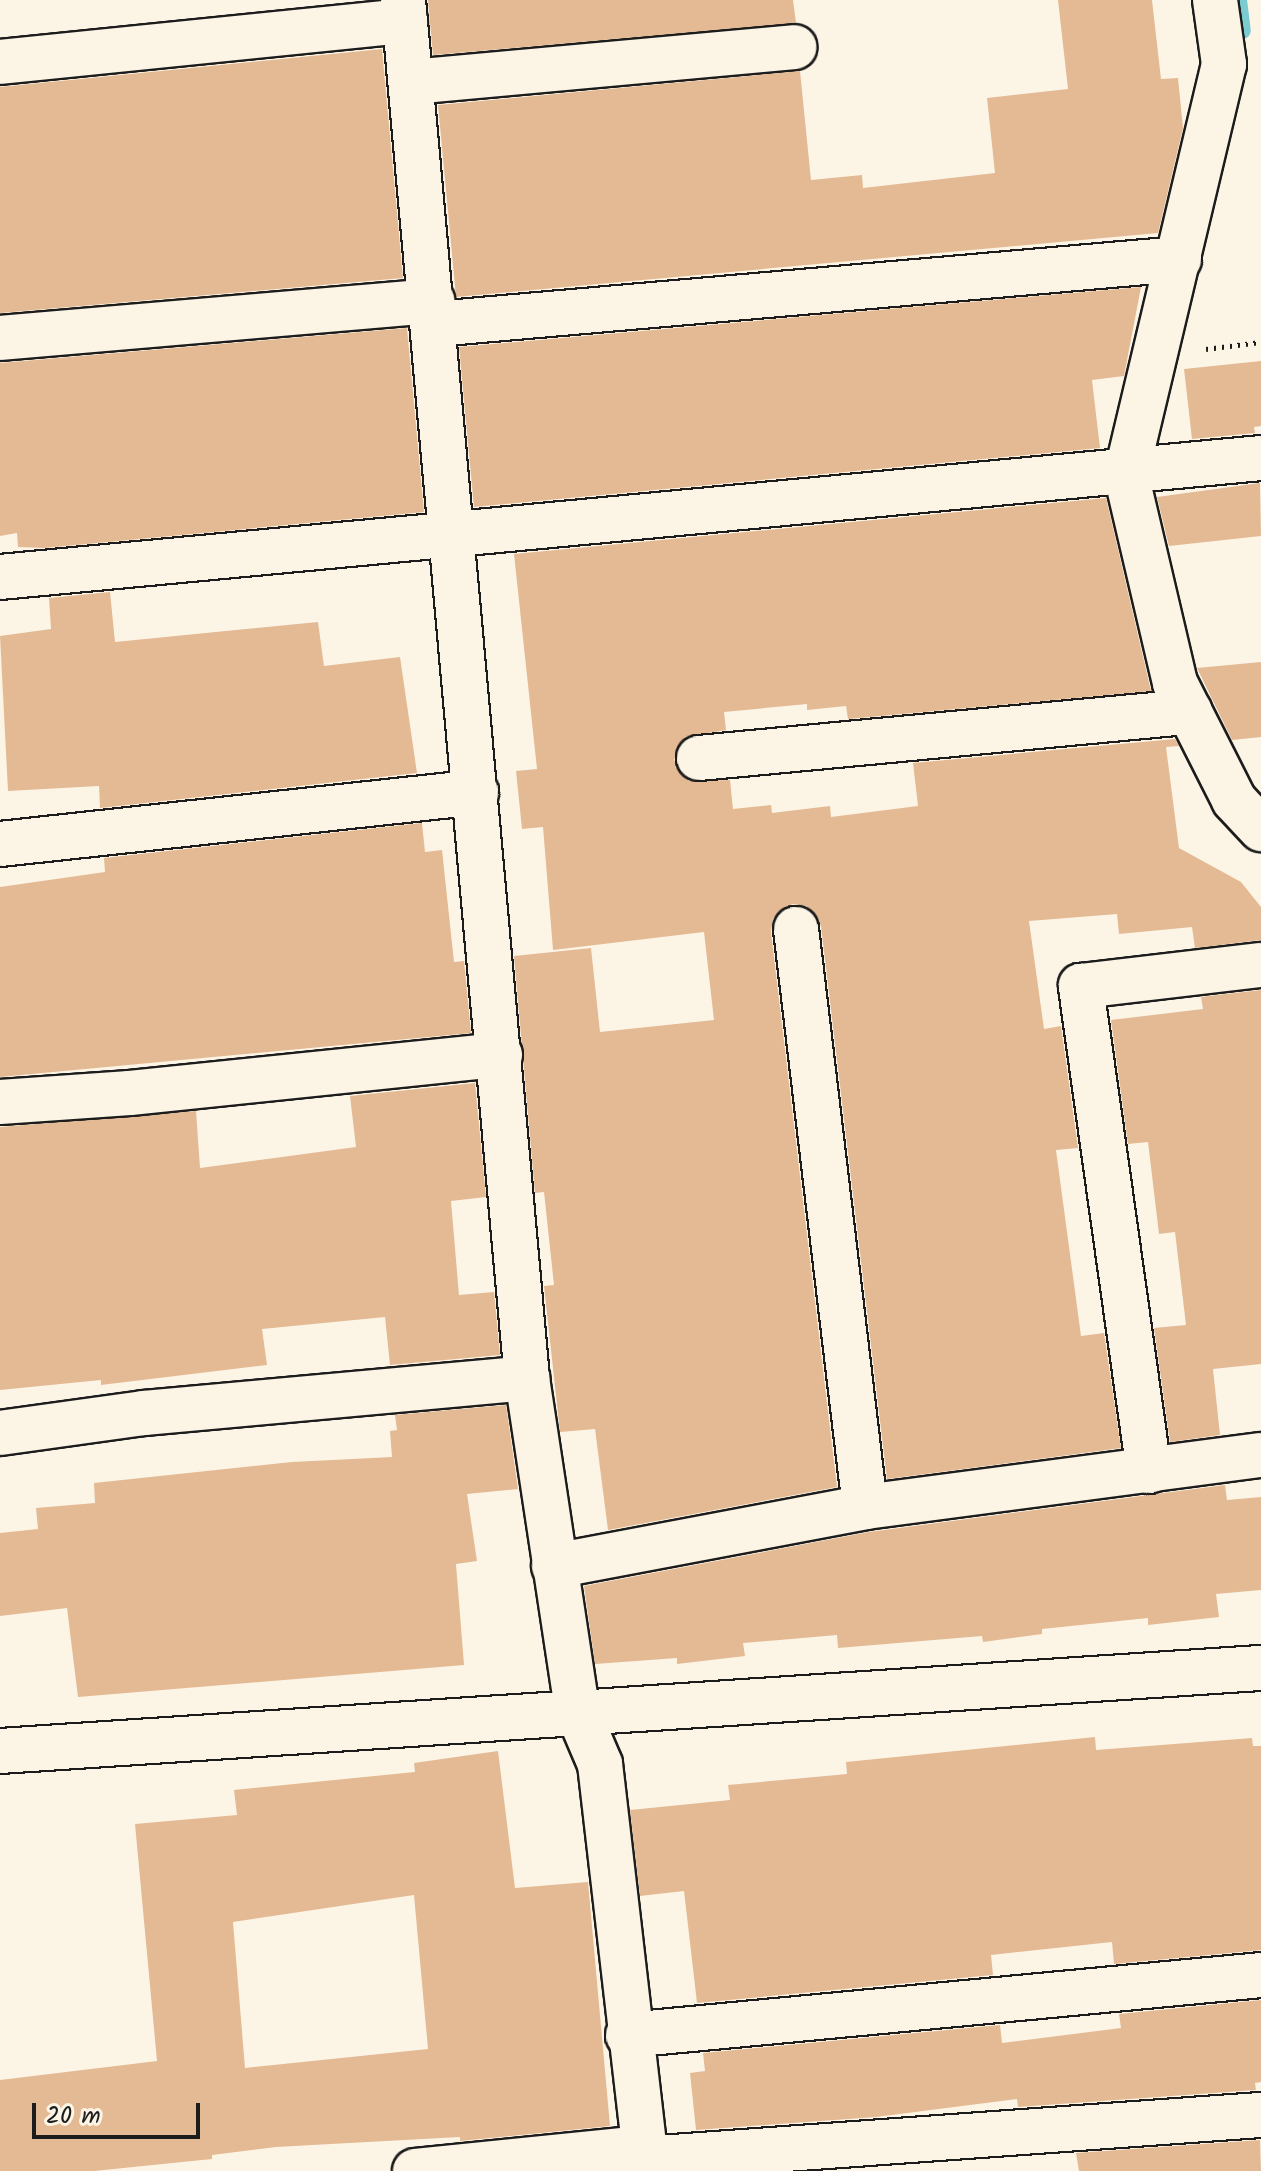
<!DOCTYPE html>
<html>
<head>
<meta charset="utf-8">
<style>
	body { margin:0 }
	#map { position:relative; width:1261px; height:2171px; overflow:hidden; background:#fcf5e5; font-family:Kalam,sans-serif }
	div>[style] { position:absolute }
	.stream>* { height:16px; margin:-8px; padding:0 8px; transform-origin:8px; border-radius:8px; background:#7bccd1 }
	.building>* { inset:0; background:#e4ba95 }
	.path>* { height:5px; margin-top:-2.5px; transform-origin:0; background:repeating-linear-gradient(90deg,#1c1c1c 0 2px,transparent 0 8px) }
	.roads { filter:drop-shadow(2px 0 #1c1c1c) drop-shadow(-2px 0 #1c1c1c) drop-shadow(0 2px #1c1c1c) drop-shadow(0 -2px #1c1c1c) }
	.minor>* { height:44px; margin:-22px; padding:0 22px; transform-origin:22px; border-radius:22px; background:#fcf5e5 }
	span { translate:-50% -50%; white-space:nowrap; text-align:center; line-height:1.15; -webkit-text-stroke:7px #fcf5e5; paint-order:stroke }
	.scale { position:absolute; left:32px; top:2103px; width:168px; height:36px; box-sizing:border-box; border:4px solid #1c1c1c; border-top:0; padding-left:10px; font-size:24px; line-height:28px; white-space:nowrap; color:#1c1c1c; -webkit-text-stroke:6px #fcf5e5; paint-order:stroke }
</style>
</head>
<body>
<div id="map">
	<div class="stream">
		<div style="left:1239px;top:0;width:31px;rotate:83deg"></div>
	</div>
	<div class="building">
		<div style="clip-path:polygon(428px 0,793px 0,796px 23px,433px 55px)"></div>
		<div style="clip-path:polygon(1058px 0,1152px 0,1161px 79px,1178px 78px,1183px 128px,1158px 233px,456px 297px,438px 105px,800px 71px,811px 180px,862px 175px,863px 188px,995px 173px,987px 98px,1068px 89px)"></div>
		<div style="clip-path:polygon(382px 49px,403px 278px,0 313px,0 87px)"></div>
		<div style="clip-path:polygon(1141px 287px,1124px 376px,1092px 380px,1100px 448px,474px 507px,459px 347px)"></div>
		<div style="clip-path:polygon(407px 328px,424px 512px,44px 548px,18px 547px,17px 533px,0 536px,0 363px)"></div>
		<div style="clip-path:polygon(1261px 361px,1261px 426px,1254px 427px,1255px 433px,1192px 439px,1184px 369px)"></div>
		<div style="clip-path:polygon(1260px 483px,1261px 536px,1169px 546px,1157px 497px)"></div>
		<div style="clip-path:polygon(1106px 498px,1151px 691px,848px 719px,846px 706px,807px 710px,807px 704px,724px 712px,726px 730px,685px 737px,674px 760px,689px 781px,730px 780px,733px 809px,771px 805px,772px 813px,830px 806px,831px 817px,918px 806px,913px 763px,1175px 739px,1179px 746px,1166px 747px,1179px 848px,1241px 882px,1261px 907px,1261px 940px,1195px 948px,1192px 927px,1119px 934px,1117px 914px,1029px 921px,1044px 1029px,1061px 1026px,1078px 1148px,1056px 1150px,1081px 1336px,1104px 1333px,1121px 1448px,887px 1479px,821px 926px,807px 906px,792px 904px,773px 918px,771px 932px,837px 1487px,608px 1530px,595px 1429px,560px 1432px,544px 1286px,554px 1285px,544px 1192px,535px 1193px,514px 956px,591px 948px,600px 1032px,714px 1020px,704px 932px,553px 950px,543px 827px,522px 829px,516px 771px,537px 769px,514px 554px)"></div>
		<div style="clip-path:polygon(110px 592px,115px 642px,318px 622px,324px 666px,400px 657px,417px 773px,100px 808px,99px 786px,8px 791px,0 636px,51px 629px,49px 598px)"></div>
		<div style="clip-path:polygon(1261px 662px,1261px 737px,1232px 740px,1197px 668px)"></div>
		<div style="clip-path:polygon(422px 823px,425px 852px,442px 850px,454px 962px,464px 961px,471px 1033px,0 1077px,0 887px,105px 872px,104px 858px)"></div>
		<div style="clip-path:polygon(1261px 990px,1261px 1364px,1213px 1369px,1220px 1435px,1170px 1442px,1154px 1328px,1186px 1325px,1175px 1232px,1159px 1234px,1148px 1142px,1128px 1144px,1111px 1020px,1203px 1009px,1201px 997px)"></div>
		<div style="clip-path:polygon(475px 1083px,486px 1197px,451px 1201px,459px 1295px,494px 1292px,500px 1355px,390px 1365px,385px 1317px,262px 1329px,267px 1365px,101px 1385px,101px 1380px,0 1390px,0 1127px,196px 1111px,200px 1168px,356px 1147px,350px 1096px)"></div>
		<div style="clip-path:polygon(506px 1405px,518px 1489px,467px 1494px,477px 1561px,456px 1564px,464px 1665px,78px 1697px,67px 1608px,0 1616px,0 1533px,38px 1529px,36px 1508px,95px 1503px,94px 1483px,292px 1462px,392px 1457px,390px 1431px,397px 1430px,395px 1415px)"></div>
		<div style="clip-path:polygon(1225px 1485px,1227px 1500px,1261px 1497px,1261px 1590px,1216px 1594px,1219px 1617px,1148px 1625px,1148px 1618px,1042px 1629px,1042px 1634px,983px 1642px,982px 1636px,838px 1648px,837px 1635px,743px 1643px,745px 1656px,677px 1664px,677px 1658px,595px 1664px,584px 1586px,869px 1532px)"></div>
		<div style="clip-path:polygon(1095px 1737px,1096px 1750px,1252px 1738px,1253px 1746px,1261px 1746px,1261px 1950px,1114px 1964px,1112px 1942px,991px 1955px,993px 1975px,697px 2003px,684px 1891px,640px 1896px,630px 1810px,730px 1800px,728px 1785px,847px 1774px,846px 1762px)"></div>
		<div style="clip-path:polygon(evenodd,498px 1751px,515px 1888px,588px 1882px,610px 2126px,460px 2141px,460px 2137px,276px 2147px,212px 2155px,212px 2159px,94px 2171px,0 2171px,0 2080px,157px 2061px,135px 1824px,237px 1815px,234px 1790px,415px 1772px,414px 1763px,498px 1751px,414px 1895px,428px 2049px,245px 2068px,233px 1922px,414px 1895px)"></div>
		<div style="clip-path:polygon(1261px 2000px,1261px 2082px,1255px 2083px,1256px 2090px,1018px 2107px,1017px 2099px,876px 2117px,696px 2130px,690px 2073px,705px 2071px,703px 2053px,1000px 2025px,1002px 2043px,1121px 2028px,1119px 2014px)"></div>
		<div style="clip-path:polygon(1260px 2140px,1261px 2171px,1079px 2171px,1076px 2153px)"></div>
	</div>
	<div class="path">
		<div style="left:1206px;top:349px;width:55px;rotate:-7.3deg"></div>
	</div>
	<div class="roads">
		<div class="minor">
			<div style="left:403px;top:0;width:1384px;rotate:84.86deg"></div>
			<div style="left:527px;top:1378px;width:336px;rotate:81.4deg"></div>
			<div style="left:577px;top:1710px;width:59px;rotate:66.9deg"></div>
			<div style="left:600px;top:1764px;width:410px;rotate:83.4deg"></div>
			<div style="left:1215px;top:0;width:65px;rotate:82deg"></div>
			<div style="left:1224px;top:64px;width:422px;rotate:103.4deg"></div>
			<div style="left:1126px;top:474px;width:215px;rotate:76.8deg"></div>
			<div style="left:1175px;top:683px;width:131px;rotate:63.2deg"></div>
			<div style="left:1234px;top:800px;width:40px;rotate:47deg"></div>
			<div style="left:0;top:62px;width:407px;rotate:-5.8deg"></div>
			<div style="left:411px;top:82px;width:385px;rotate:-5.2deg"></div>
			<div style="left:435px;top:324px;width:747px;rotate:-4.99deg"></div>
			<div style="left:0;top:338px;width:434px;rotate:-4.9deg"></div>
			<div style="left:0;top:577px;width:1267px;rotate:-5.39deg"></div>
			<div style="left:699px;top:758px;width:493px;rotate:-5.4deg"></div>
			<div style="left:0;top:844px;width:479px;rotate:-6.2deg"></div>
			<div style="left:796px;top:929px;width:582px;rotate:83.19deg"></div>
			<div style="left:0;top:1102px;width:130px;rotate:-4deg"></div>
			<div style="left:130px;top:1093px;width:372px;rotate:-5.9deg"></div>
			<div style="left:0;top:1433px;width:145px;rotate:-7.9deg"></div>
			<div style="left:144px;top:1413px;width:385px;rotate:-5.2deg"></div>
			<div style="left:1149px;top:1471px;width:490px;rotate:-98deg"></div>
			<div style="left:1081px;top:986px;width:181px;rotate:-6.7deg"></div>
			<div style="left:554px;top:1566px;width:317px;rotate:-10.7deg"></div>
			<div style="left:865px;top:1507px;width:399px;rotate:-7.5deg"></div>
			<div style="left:0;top:1751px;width:1264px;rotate:-3.77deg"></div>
			<div style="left:628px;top:2035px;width:636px;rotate:-5.41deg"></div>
			<div style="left:645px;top:2159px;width:618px;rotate:-4.09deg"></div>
			<div style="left:415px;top:2171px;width:229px;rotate:-5.8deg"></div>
		</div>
	</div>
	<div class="scale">20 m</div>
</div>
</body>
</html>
